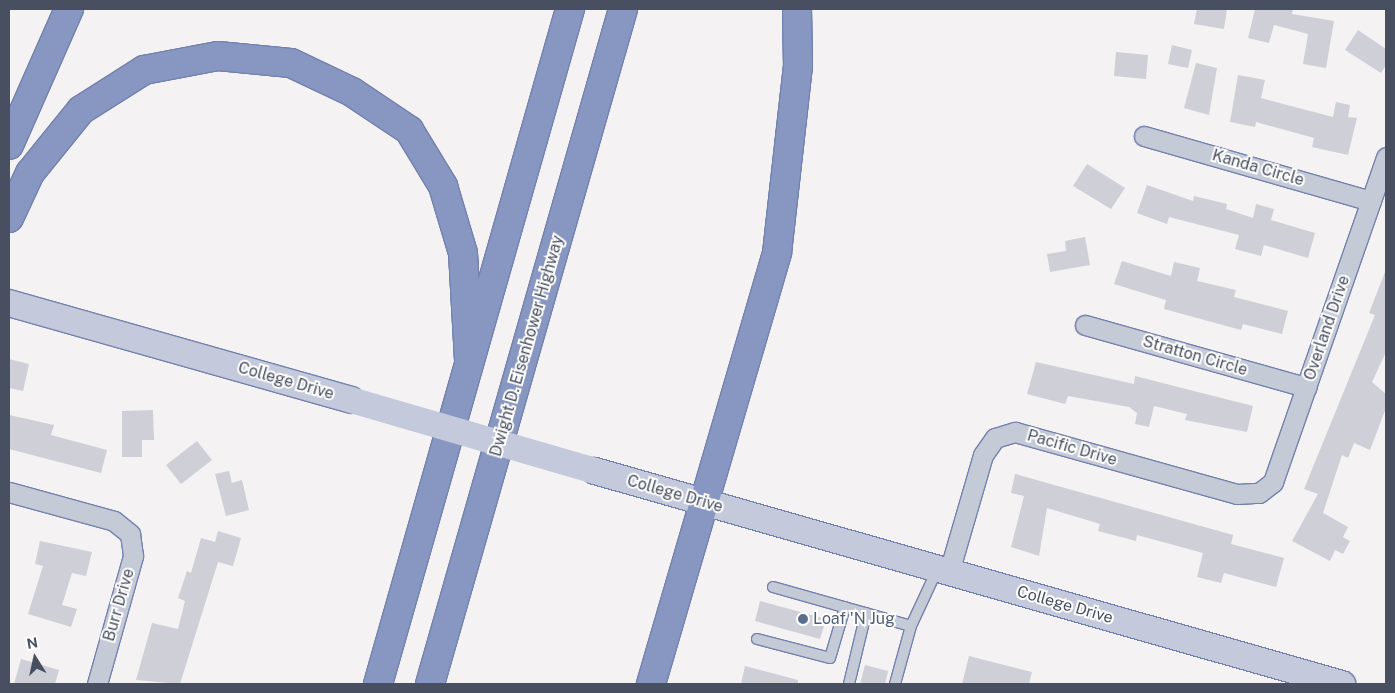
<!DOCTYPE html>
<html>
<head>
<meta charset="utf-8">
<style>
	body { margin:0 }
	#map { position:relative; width:1395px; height:693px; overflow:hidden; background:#f4f2f2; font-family:"Public Sans",sans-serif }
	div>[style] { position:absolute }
	.building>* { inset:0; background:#cecfd7 }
	.roads { filter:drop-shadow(1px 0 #7381ae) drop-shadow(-1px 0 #7381ae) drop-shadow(0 1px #7381ae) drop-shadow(0 -1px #7381ae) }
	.service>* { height:10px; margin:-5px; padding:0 5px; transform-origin:5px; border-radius:5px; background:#c5cad7 }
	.minor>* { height:19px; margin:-9.5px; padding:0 9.5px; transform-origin:9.5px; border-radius:9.5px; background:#c5cad7 }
	.secondary>* { height:26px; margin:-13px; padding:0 13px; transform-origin:13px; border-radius:13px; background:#c4c9db }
	.motorway>* { height:28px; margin:-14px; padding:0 14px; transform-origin:14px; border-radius:14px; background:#8896c2 }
	.secondary-bridge>* { height:26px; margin:-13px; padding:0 13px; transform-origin:13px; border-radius:13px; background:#c4c9db }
	.dots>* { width:14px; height:14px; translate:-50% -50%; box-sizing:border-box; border:2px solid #fff; border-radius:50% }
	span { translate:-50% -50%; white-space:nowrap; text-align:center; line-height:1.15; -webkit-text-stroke:4px #fff; paint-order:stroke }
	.street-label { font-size:16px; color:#484f60 }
	.service-label { font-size:16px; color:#4e5e75 }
	.left { translate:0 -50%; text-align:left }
	.frame { position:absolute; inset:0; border:10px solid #484f60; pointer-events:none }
	.north { position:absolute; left:10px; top:633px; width:50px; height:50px; -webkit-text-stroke:4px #fff; paint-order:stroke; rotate:350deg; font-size:14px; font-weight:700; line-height:20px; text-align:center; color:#484f60 }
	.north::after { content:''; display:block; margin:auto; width:18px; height:22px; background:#484f60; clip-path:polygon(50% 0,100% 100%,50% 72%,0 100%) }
</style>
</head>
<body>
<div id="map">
	<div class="building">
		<div style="clip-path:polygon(1197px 9px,1227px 9px,1224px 29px,1194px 24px)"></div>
		<div style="clip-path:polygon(1255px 9px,1293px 9px,1292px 14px,1334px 21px,1326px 68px,1303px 64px,1308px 34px,1274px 25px,1269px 43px,1248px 38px)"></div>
		<div style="clip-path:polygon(1358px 30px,1386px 49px,1386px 65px,1381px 73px,1345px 50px)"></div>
		<div style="clip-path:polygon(1172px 45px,1192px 50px,1188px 68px,1168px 64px)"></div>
		<div style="clip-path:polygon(1116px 52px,1148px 55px,1146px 79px,1114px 76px)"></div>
		<div style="clip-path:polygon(1196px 63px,1217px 68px,1209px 115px,1184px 108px)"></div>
		<div style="clip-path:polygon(1238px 75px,1265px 80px,1261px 98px,1333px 117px,1336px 102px,1350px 105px,1348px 117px,1357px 118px,1348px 155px,1312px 147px,1314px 138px,1256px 122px,1255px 127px,1230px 122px)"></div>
		<div style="clip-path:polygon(1087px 164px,1125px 188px,1111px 209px,1073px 186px)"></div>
		<div style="clip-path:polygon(1147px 185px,1193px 201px,1194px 196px,1227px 204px,1226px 209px,1253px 218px,1256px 204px,1274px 209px,1271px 220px,1315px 233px,1308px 258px,1264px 245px,1261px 256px,1235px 249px,1239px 235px,1169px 217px,1167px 224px,1137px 213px)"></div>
		<div style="clip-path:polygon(1085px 237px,1090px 265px,1050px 272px,1047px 254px,1066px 251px,1065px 241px)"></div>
		<div style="clip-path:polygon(1122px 261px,1171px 276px,1174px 262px,1200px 268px,1197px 281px,1236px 290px,1234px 297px,1288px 311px,1282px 334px,1243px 324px,1241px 330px,1164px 309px,1166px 300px,1114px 284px)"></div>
		<div style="clip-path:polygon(1385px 272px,1386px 352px,1372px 382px,1386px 394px,1386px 408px,1370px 450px,1354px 443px,1348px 458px,1342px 455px,1323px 513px,1348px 527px,1343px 537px,1350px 541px,1343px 554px,1335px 550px,1330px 561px,1292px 541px,1318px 494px,1304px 489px,1375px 315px,1369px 313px)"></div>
		<div style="clip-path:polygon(9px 359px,29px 364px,23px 391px,9px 388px)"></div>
		<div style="clip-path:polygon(1036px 362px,1134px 384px,1135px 376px,1253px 406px,1247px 432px,1185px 420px,1187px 414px,1154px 406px,1149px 427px,1135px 424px,1137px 413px,1129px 407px,1068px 396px,1065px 404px,1027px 394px)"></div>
		<div style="clip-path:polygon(153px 410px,154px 440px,142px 440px,142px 457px,122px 457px,122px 411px)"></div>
		<div style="clip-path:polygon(9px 415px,54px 425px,51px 435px,107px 450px,101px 473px,9px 449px)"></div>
		<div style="clip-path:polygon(197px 441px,212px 460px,181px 484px,166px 465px)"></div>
		<div style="clip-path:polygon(229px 471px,232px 483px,242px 480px,249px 510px,226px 516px,215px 474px)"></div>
		<div style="clip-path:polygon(1015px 474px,1233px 535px,1231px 544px,1284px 558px,1276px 587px,1224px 573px,1221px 583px,1197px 577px,1203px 553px,1137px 535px,1136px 541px,1098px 531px,1100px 524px,1047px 508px,1039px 556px,1011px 547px,1024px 496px,1011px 493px)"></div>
		<div style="clip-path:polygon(218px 531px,241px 538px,233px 566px,218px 562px,180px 684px,136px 680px,152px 623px,178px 629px,185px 601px,178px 598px,187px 571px,191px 573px,201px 538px,215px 542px)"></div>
		<div style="clip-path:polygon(40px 541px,92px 552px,86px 576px,72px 573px,62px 605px,77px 609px,71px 627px,28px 614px,43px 566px,35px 564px)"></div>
		<div style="clip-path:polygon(760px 601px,826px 619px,820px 639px,755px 621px)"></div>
		<div style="clip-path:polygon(969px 656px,1032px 672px,1029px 684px,962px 684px)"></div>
		<div style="clip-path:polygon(21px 659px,59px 670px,55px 684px,14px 684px)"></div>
		<div style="clip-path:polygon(865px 665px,888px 671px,885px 684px,860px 684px)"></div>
		<div style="clip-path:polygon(745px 666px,798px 680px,798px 684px,741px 684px)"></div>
	</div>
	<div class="roads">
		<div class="service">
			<div style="left:773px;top:587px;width:143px;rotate:15.8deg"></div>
			<div style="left:757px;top:639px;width:75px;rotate:14.6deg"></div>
			<div style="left:830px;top:658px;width:53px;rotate:-73.6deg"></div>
			<div style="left:849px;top:684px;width:73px;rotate:-76.5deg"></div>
			<div style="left:895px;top:684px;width:60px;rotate:-74.6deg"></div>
			<div style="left:911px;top:626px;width:62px;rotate:-65.1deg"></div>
		</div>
		<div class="minor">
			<div style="left:1144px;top:136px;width:236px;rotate:16deg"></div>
			<div style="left:1085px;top:325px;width:230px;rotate:15.7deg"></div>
			<div style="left:9px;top:492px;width:109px;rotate:15.4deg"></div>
			<div style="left:114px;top:521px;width:21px;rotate:39deg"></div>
			<div style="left:130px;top:534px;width:22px;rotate:82deg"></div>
			<div style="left:133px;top:556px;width:133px;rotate:105.7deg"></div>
			<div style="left:949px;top:572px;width:122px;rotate:-73.8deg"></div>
			<div style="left:983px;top:455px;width:21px;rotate:-55deg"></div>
			<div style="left:995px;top:438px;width:21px;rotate:-17deg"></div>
			<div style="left:1015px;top:432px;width:230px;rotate:15.6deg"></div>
			<div style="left:1237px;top:494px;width:22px;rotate:-3deg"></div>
			<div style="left:1259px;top:493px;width:18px;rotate:-38deg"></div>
			<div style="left:1273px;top:482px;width:344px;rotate:-70.8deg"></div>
		</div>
		<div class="secondary">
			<div style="left:9px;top:303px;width:355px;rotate:15.8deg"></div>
			<div style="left:595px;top:471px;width:777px;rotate:15.92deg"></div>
		</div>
		<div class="motorway">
			<div style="left:9px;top:145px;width:149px;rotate:-66.2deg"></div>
			<div style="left:9px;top:218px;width:50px;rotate:-65deg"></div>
			<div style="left:30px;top:173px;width:81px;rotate:-51deg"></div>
			<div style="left:81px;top:110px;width:75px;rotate:-32.4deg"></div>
			<div style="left:144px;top:70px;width:75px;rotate:-10.7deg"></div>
			<div style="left:218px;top:56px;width:73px;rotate:5.5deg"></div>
			<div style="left:291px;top:63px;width:68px;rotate:25.4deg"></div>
			<div style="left:352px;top:92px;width:69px;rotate:33.7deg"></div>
			<div style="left:409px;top:130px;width:66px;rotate:58.7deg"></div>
			<div style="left:443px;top:186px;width:70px;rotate:73.4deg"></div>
			<div style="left:463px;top:253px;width:109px;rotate:86.8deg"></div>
			<div style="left:378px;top:684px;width:702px;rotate:-74.12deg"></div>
			<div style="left:430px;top:684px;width:702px;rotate:-74.04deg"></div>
			<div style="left:651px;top:684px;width:449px;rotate:-73.7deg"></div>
			<div style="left:777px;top:253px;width:188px;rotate:-83.6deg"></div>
			<div style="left:798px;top:66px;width:57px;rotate:-91deg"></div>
		</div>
	</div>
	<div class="secondary-bridge">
		<div style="left:351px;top:400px;width:254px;rotate:16.2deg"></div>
	</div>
	<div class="dots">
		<div style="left:803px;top:619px;background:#5c6f8a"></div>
	</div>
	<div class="street-label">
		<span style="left:1258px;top:168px;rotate:16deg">Kanda Circle</span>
		<span style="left:1327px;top:328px;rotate:-71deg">Overland Drive</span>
		<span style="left:527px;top:346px;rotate:-74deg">Dwight D. Eisenhower Highway</span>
		<span style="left:1195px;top:356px;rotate:16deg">Stratton Circle</span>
		<span style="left:286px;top:381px;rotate:16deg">College Drive</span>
		<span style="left:1072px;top:448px;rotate:16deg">Pacific Drive</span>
		<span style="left:675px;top:494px;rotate:16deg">College Drive</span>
		<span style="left:119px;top:605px;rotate:-74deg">Burr Drive</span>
		<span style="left:1065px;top:605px;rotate:16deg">College Drive</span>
	</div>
	<div class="service-label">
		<span class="left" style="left:813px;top:619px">Loaf 'N Jug</span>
	</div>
	<div class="frame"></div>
	<div class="north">N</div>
</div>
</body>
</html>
